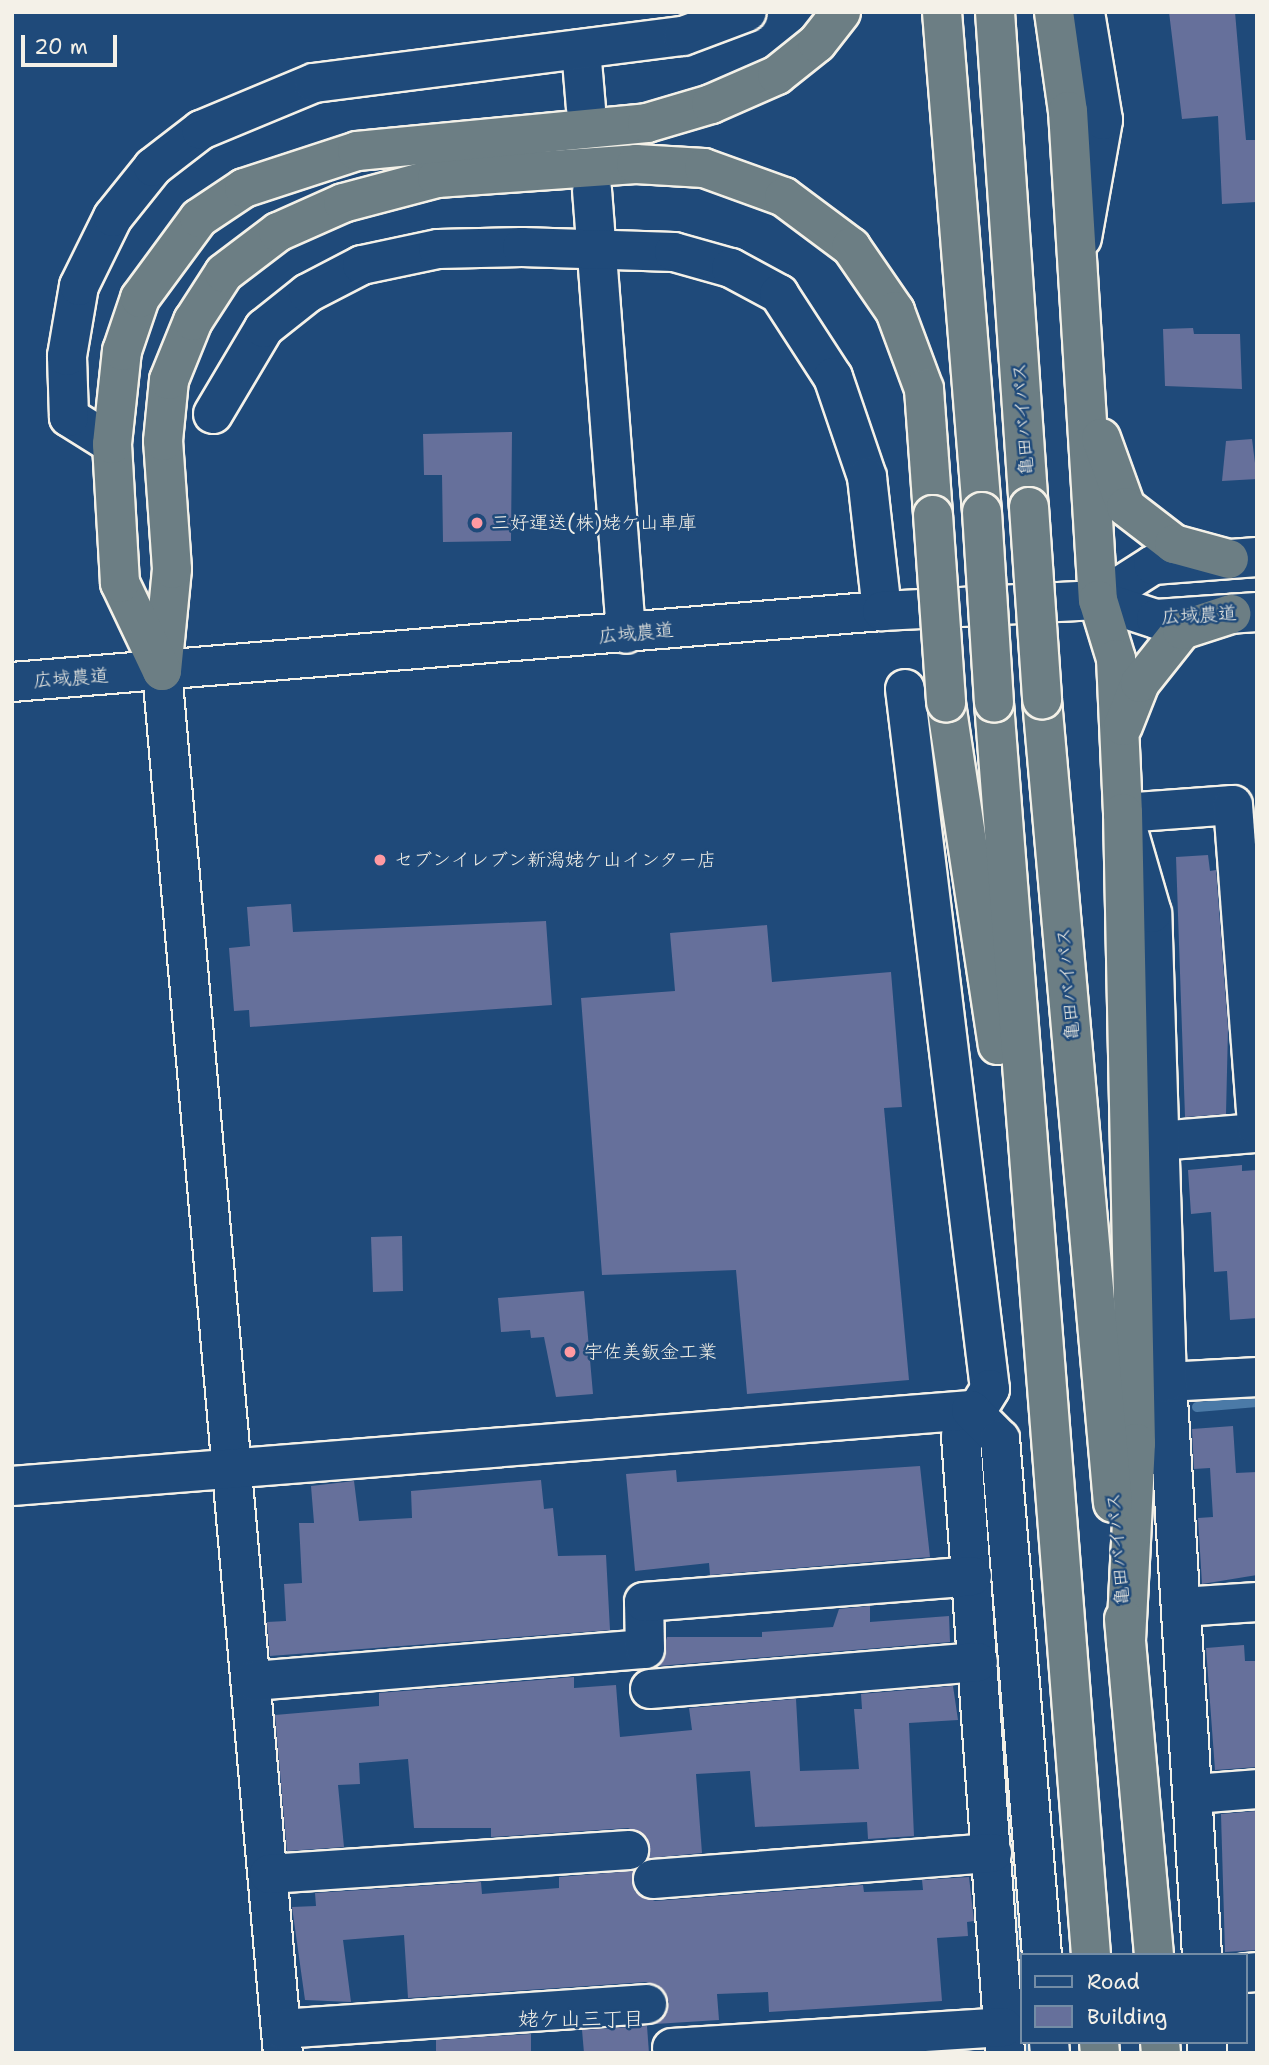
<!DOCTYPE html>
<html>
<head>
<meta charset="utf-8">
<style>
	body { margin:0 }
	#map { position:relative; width:1269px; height:2065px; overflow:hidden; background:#1f4a7a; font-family:"Shantell Sans","Klee One",sans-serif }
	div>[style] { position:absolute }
	.stream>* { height:10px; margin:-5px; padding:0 5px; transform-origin:5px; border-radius:5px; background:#4b7aa7 }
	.building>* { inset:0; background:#66709b }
	.roads { filter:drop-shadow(2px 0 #f4f1e8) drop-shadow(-2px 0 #f4f1e8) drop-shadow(0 2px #f4f1e8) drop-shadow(0 -2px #f4f1e8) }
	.minor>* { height:38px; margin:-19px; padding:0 19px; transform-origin:19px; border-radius:19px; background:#1f4a7a }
	.highway>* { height:38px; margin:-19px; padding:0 19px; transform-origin:19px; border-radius:19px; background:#6c7e84 }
	.bridges { filter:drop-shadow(2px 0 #f4f1e8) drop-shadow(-2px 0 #f4f1e8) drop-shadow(0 2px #f4f1e8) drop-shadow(0 -2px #f4f1e8) }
	.highway-bridge>* { height:38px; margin:-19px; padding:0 19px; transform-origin:19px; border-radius:19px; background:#6c7e84 }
	.dots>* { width:19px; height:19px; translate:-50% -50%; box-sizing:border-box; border:4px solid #1f4a7a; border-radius:50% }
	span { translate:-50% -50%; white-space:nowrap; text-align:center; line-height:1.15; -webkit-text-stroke:5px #1f4a7a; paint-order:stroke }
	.street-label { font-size:19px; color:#f4f1e8 }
	.poi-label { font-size:19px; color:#f4f1e8 }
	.left { translate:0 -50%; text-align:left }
	.neighbourhood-label { font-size:21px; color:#f4f1e8 }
	.frame { position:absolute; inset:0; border:14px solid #f4f1e8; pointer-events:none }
	.legend { position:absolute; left:1020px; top:1953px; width:228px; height:91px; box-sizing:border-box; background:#1f4a7a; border:2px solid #748da6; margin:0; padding:9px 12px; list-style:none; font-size:21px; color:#f4f1e8 }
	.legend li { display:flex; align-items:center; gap:14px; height:35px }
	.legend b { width:35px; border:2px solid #748da6 }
	.scale { position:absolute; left:21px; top:35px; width:96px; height:32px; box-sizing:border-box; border:4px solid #f4f1e8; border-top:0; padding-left:9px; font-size:21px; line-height:24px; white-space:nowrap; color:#f4f1e8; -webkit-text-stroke:5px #1f4a7a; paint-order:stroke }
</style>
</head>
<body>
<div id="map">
	<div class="stream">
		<div style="left:1197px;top:1407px;width:60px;rotate:-4.8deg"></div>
		<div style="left:1008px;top:1769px;width:190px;rotate:85.8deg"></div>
		<div style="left:1029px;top:2042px;width:11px;rotate:85deg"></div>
	</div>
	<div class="building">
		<div style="clip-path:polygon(1169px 12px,1235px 12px,1246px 140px,1257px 140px,1257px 202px,1222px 204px,1218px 116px,1182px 119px)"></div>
		<div style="clip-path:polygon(1193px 328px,1194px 334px,1240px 334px,1242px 389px,1165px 386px,1163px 329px)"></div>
		<div style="clip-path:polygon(512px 432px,511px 541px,443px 542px,442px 475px,424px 475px,423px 434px)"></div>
		<div style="clip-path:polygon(1252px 439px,1257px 479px,1222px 481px,1226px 441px)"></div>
		<div style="clip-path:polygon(1208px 855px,1210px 871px,1216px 870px,1228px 1029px,1226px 1114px,1185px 1117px,1176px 857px)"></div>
		<div style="clip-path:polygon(291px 904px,293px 932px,546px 921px,552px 1005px,250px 1027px,249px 1010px,234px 1011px,229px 948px,250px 946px,247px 907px)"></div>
		<div style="clip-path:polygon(767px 925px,772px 982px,891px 972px,902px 1107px,884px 1108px,909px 1380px,747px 1394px,736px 1270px,602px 1275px,581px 998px,675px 991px,670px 933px)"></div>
		<div style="clip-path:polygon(1242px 1165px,1242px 1171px,1257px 1170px,1257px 1318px,1230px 1320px,1227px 1271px,1214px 1272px,1211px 1212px,1191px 1214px,1188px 1170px)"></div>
		<div style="clip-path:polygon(402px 1236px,403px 1291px,373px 1292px,371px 1237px)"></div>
		<div style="clip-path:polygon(584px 1291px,593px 1394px,556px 1397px,544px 1337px,531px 1338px,530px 1330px,501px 1332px,498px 1298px)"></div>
		<div style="clip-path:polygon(1233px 1426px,1236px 1473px,1257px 1472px,1257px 1575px,1202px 1584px,1198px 1518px,1213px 1517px,1210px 1468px,1194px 1469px,1192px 1429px)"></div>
		<div style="clip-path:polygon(920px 1466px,930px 1557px,710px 1575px,709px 1563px,635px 1571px,626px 1474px,676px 1470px,677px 1482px)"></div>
		<div style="clip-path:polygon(541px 1480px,544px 1509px,553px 1508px,558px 1556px,606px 1555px,610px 1630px,270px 1656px,267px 1622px,286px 1621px,284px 1584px,302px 1583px,299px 1523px,314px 1523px,311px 1486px,354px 1481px,359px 1521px,412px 1518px,411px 1491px)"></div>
		<div style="clip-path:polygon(870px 1606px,870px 1622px,949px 1616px,950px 1642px,658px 1666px,667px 1637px,762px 1637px,762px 1632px,833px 1627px,839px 1609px)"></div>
		<div style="clip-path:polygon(1244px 1645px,1245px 1661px,1257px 1661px,1257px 1767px,1215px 1770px,1206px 1648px)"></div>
		<div style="clip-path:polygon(574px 1677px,574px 1688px,616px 1685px,620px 1737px,692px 1730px,689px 1708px,796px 1699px,800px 1771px,859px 1769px,854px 1709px,862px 1709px,861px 1694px,953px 1686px,958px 1720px,909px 1723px,914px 1836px,868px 1839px,867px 1822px,755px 1827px,750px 1771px,696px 1774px,702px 1853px,649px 1858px,647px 1837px,628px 1828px,491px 1837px,491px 1828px,414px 1828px,408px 1759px,359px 1763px,360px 1784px,338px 1785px,344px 1847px,287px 1851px,275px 1715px,379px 1706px,379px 1693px)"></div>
		<div style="clip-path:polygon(1257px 1811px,1257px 1950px,1225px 1952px,1221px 1814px)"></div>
		<div style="clip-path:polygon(633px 1871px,635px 1892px,655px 1901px,863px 1885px,864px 1892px,923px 1890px,922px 1880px,969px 1877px,974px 1921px,967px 1922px,968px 1936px,937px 1938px,942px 2001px,769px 2012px,768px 1992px,717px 1994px,719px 2020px,655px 2024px,669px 2002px,657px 1985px,646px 1982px,408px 1998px,404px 1935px,343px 1940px,351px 2002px,305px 2000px,292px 1907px,316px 1906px,315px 1893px,481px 1882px,482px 1894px,559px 1888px,559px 1877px)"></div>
		<div style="clip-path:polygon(647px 2026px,649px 2053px,584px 2053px,582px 2030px)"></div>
		<div style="clip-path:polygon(531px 2034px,531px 2053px,436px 2053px,436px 2040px)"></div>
	</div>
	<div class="roads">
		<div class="minor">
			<div style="left:581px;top:49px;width:59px;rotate:85.2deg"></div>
			<div style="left:592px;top:190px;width:445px;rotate:85.6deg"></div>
			<div style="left:1082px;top:238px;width:120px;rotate:-79.9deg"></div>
			<div style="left:1103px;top:120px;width:109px;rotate:-99.5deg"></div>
			<div style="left:213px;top:414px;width:100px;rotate:-59.3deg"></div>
			<div style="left:264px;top:328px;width:56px;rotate:-38.5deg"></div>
			<div style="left:308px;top:293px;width:61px;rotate:-27.4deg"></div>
			<div style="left:362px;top:265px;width:78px;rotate:-11.9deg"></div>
			<div style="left:438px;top:249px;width:84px;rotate:-1.4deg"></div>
			<div style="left:522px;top:247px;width:152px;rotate:1.9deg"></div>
			<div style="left:674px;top:252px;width:59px;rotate:15.7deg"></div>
			<div style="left:731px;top:268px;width:55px;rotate:28.4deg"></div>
			<div style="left:779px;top:294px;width:99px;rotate:57deg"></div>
			<div style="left:833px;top:377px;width:106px;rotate:71.2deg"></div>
			<div style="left:867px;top:477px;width:135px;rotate:83.6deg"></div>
			<div style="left:112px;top:444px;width:51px;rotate:-147.9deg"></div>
			<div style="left:69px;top:417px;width:61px;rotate:-91.9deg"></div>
			<div style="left:67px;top:356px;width:71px;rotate:-80.3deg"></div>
			<div style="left:79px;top:286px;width:77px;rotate:-63.8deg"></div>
			<div style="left:113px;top:217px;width:64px;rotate:-51.3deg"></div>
			<div style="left:153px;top:167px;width:61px;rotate:-37.6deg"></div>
			<div style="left:201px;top:130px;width:122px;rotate:-22.6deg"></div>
			<div style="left:314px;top:83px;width:372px;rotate:-7.3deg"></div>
			<div style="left:683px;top:36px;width:68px;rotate:-20.6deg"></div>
			<div style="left:1098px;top:600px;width:65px;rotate:-32.5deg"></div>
			<div style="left:1153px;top:565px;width:104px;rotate:-4.4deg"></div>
			<div style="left:162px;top:671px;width:1387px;rotate:85deg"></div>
			<div style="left:12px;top:682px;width:873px;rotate:-4.67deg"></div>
			<div style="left:882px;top:611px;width:216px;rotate:-2.9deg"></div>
			<div style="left:1098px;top:600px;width:61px;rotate:18.1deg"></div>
			<div style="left:1156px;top:619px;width:101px;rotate:-4deg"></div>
			<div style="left:905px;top:689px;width:705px;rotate:83.08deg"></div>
			<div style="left:990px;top:1389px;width:55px;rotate:121.7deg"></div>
			<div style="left:961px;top:1436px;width:619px;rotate:85.92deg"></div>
			<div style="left:1159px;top:1141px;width:98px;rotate:-4.7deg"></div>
			<div style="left:1167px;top:1382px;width:90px;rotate:-3.2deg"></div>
			<div style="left:12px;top:1486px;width:962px;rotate:-4.53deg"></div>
			<div style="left:971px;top:1410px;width:41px;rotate:45deg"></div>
			<div style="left:1000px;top:1439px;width:518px;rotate:85.35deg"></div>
			<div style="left:1182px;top:1607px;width:75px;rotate:-3.8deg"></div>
			<div style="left:254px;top:1681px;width:392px;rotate:-4.7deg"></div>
			<div style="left:645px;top:1649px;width:47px;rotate:-91.2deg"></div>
			<div style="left:644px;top:1602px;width:329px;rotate:-4.5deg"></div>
			<div style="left:650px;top:1689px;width:329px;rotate:-4.7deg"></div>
			<div style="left:1194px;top:1794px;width:63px;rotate:-4.5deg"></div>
			<div style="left:269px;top:1874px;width:361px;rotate:-3.8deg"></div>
			<div style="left:653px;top:1879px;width:340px;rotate:-4.4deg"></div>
			<div style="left:1202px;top:1955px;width:574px;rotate:-93.5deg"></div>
			<div style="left:1167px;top:1382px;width:469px;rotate:-91.8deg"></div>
			<div style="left:1152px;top:913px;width:104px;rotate:-106.2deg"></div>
			<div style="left:1123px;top:813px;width:110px;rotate:-4.2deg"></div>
			<div style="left:1233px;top:805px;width:323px;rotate:85.7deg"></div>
			<div style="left:1246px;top:1973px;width:11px;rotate:-5deg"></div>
			<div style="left:281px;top:2029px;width:367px;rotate:-3.9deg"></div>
			<div style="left:1049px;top:2042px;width:11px;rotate:85deg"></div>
			<div style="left:1207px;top:2042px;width:11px;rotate:90deg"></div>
			<div style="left:672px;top:2048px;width:332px;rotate:-3.6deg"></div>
		</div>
		<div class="highway">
			<div style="left:942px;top:12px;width:502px;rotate:85.43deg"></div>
			<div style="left:995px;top:12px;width:496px;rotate:86.1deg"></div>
			<div style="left:1054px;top:12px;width:100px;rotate:82deg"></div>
			<div style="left:1068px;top:111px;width:490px;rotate:86.5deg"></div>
			<div style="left:1098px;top:600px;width:62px;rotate:73deg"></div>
			<div style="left:1116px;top:659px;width:154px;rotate:87.4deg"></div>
			<div style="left:1123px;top:813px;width:630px;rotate:88.82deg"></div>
			<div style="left:1136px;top:1443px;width:200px;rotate:92.9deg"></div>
			<div style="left:1101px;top:438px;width:73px;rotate:70.1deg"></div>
			<div style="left:1126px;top:507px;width:61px;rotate:37.6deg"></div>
			<div style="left:1174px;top:544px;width:57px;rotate:15.3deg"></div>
			<div style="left:162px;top:671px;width:102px;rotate:-84.4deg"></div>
			<div style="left:172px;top:569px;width:128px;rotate:-94deg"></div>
			<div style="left:163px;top:441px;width:61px;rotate:-84.4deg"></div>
			<div style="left:169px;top:380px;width:64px;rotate:-67.9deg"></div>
			<div style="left:193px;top:321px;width:57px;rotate:-57.1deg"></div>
			<div style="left:224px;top:273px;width:68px;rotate:-37.2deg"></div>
			<div style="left:278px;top:232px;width:71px;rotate:-24deg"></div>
			<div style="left:343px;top:203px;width:97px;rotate:-14.9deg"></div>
			<div style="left:437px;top:178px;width:199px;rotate:-4deg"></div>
			<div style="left:636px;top:164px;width:68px;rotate:3.4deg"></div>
			<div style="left:704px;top:168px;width:85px;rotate:19.9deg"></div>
			<div style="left:784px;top:197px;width:84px;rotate:36.7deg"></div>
			<div style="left:851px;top:247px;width:78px;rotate:55.5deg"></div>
			<div style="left:895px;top:311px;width:83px;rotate:69.6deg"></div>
			<div style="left:924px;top:389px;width:126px;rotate:85.9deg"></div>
			<div style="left:162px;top:671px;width:98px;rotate:-115.5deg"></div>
			<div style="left:120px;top:583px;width:139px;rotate:-93.3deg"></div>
			<div style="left:112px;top:444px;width:94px;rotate:-83.9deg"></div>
			<div style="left:122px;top:351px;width:56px;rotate:-71.2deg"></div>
			<div style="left:140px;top:298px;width:99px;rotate:-53.6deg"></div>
			<div style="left:199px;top:218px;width:54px;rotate:-33.7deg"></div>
			<div style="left:244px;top:188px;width:119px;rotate:-18.1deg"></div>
			<div style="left:357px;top:151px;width:291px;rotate:-5.5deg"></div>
			<div style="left:647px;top:123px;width:67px;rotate:-16.5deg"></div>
			<div style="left:711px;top:104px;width:72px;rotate:-23.7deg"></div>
			<div style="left:777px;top:75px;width:51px;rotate:-38.7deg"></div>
			<div style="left:817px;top:43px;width:39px;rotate:-52deg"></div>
			<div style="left:1042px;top:700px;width:806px;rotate:84.95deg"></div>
			<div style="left:946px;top:703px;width:346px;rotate:81.4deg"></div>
			<div style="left:994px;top:703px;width:1256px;rotate:85.57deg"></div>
			<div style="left:1123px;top:726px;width:46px;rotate:-68.4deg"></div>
			<div style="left:1140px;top:683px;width:68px;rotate:-51.6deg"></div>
			<div style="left:1182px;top:630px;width:52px;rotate:-18.1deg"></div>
			<div style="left:1124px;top:1619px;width:337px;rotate:84.9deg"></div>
			<div style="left:1099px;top:2042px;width:11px;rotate:85deg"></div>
			<div style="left:1160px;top:2042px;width:11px;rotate:85deg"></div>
		</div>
	</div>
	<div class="bridges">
		<div class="highway-bridge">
			<div style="left:1029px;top:507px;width:193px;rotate:86.1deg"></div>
			<div style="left:982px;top:512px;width:191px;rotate:86.4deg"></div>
			<div style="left:933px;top:515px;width:188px;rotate:86deg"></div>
		</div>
	</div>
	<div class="dots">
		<div style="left:477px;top:523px;background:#ff9aa2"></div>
		<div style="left:380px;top:860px;background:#ff9aa2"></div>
		<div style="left:570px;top:1352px;background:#ff9aa2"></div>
	</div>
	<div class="street-label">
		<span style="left:1023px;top:419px;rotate:-94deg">亀田バイパス</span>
		<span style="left:1199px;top:615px;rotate:-3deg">広域農道</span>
		<span style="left:636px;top:633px;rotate:-5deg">広域農道</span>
		<span style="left:71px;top:678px;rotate:-4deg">広域農道</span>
		<span style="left:1068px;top:984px;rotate:-95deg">亀田バイパス</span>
		<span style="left:1118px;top:1549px;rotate:-95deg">亀田バイパス</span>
	</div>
	<div class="poi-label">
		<span class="left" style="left:491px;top:523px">三好運送(株)姥ケ山車庫</span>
		<span class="left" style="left:394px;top:860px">セブンイレブン新潟姥ケ山インター店</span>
		<span class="left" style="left:584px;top:1352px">宇佐美鈑金工業</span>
	</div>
	<div class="neighbourhood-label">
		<span style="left:581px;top:2019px">姥ケ山三丁目</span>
	</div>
	<div class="frame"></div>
	<ul class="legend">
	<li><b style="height:9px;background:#1f4a7a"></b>Road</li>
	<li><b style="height:19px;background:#66709b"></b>Building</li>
	</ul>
	<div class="scale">20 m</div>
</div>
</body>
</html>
